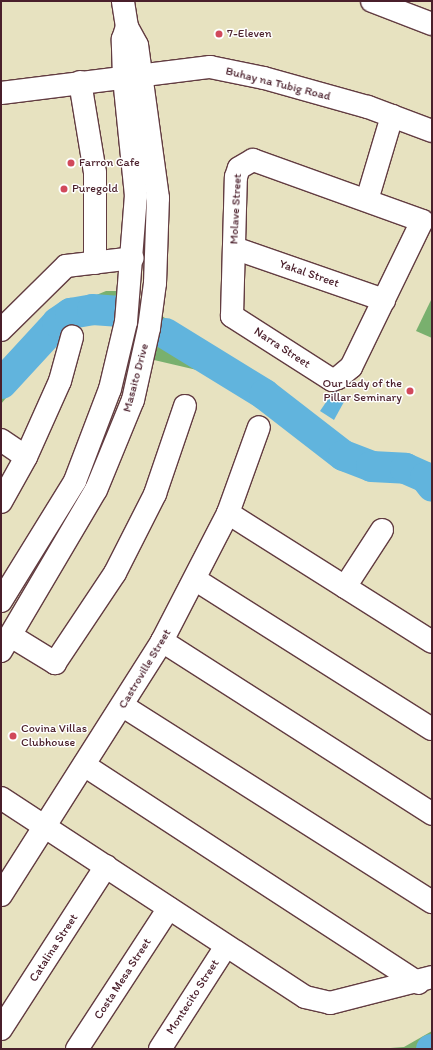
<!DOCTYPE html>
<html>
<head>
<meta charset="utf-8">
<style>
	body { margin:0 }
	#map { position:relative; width:433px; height:1050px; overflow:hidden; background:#e7e2c0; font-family:Itim,sans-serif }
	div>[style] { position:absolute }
	.forest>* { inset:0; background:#79b06e }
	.water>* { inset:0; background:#61b4dd }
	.river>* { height:31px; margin:-15.5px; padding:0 15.5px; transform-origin:15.5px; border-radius:15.5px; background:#61b4dd }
	.roads { filter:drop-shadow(1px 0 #623c41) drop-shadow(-1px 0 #623c41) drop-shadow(0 1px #623c41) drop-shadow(0 -1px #623c41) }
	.minor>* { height:22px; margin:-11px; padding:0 11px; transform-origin:11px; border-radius:11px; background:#fff }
	.major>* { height:22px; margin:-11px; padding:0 11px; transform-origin:11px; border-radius:11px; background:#fff }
	.dots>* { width:11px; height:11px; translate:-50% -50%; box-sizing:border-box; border:2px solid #fff; border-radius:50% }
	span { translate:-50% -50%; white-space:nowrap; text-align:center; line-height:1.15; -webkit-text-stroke:3px #fff; paint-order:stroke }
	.poi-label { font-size:12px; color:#4a1f2b }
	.left { translate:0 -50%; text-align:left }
	.right { translate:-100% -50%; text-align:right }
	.street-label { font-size:12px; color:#4a1f2b }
	.frame { position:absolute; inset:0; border:2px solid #4a1f2b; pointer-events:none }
</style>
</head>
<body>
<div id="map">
	<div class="forest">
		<div style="clip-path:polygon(106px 291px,122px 291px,120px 322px,80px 324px,64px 328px,1px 404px,1px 364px,11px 353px,50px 314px)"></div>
		<div style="clip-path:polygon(432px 298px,432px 338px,416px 331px)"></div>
		<div style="clip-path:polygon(162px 316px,360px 451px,419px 466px,432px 475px,432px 503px,417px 480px,341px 471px,274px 409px,237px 386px,214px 374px,154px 360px)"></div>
		<div style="clip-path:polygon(432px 1031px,432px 1049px,377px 1049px,404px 1047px)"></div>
	</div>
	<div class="water">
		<div style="clip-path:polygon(335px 389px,345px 400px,334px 420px,320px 411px)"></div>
	</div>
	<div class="river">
		<div style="left:165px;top:333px;width:116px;rotate:31.6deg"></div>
		<div style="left:264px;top:394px;width:100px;rotate:37.7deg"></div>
		<div style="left:343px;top:455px;width:30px;rotate:21deg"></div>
		<div style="left:371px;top:466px;width:34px;rotate:3deg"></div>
		<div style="left:405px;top:468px;width:22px;rotate:24deg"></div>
		<div style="left:425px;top:477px;width:11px;rotate:52deg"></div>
		<div style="left:1px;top:383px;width:83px;rotate:-47.4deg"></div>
		<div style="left:57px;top:322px;width:16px;rotate:-35deg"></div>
		<div style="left:70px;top:313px;width:22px;rotate:-10deg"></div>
		<div style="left:92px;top:309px;width:28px;rotate:4deg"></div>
		<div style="left:431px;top:1049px;width:1px"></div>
	</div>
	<div class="roads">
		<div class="minor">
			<div style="left:372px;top:1px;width:64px;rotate:21deg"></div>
			<div style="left:80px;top:82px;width:92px;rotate:80.6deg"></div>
			<div style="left:95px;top:173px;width:90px;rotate:90deg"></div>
			<div style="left:253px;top:160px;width:180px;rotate:19.8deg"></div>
			<div style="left:422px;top:221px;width:162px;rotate:115.9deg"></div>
			<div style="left:351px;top:367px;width:17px;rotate:140deg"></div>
			<div style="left:338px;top:378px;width:6px;rotate:162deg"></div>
			<div style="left:332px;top:380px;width:119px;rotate:-147.4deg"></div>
			<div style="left:232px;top:316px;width:139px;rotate:-88.4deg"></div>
			<div style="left:236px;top:177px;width:9px;rotate:-72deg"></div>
			<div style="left:239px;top:168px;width:16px;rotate:-30deg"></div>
			<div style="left:367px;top:200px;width:88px;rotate:-73.4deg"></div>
			<div style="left:234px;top:248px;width:159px;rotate:19.1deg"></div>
			<div style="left:1px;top:330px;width:91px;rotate:-44.6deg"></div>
			<div style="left:66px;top:266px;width:67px;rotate:-6.8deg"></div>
			<div style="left:1px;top:440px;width:30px;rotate:34deg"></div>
			<div style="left:1px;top:502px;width:51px;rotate:-60.9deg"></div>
			<div style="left:26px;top:457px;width:83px;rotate:-65.9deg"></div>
			<div style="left:60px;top:381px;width:46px;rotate:-74.7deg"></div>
			<div style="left:228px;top:513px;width:241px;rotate:32.3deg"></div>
			<div style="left:196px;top:580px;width:279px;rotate:32.3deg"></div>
			<div style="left:345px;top:587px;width:68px;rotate:-57deg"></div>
			<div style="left:1px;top:601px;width:141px;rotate:-58.3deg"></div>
			<div style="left:75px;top:481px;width:98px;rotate:-69.2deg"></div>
			<div style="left:110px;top:389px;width:69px;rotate:-76.6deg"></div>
			<div style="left:126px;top:322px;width:126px;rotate:-85.5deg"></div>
			<div style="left:136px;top:196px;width:120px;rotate:-95.8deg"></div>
			<div style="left:124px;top:77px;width:38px;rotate:-92deg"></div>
			<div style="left:123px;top:39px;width:13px;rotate:-72deg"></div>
			<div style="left:127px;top:27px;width:26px;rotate:-99deg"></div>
			<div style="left:11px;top:636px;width:52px;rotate:31.5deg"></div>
			<div style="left:55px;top:663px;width:108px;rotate:-56.3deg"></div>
			<div style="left:115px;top:573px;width:89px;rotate:-63.1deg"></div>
			<div style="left:155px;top:494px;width:93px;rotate:-71.2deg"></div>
			<div style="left:162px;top:641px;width:321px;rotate:32.6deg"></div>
			<div style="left:1px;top:651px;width:187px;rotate:-59.5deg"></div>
			<div style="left:96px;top:490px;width:97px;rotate:-67.7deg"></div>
			<div style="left:133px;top:400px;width:74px;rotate:-77.5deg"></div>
			<div style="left:149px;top:328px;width:45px;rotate:-82.4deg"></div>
			<div style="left:155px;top:283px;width:85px;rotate:-88deg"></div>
			<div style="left:158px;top:198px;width:154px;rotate:-97.8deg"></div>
			<div style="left:137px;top:45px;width:21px;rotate:-119deg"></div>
			<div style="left:123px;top:706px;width:366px;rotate:32.4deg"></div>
			<div style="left:84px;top:765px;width:399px;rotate:33.1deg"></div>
			<div style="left:1px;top:798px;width:363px;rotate:33.2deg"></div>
			<div style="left:305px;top:997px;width:26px;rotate:13deg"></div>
			<div style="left:330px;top:1003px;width:105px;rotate:-14.3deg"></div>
			<div style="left:1px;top:895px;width:301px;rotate:-57.6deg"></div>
			<div style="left:162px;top:641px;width:144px;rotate:-62.7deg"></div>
			<div style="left:228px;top:513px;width:91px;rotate:-70.2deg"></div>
			<div style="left:1px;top:1029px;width:194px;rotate:-57.2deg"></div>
			<div style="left:77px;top:1049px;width:168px;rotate:-56.9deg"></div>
			<div style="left:160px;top:1049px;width:122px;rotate:-57.3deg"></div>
		</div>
		<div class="major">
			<div style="left:1px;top:93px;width:211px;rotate:-7.1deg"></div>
			<div style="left:210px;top:67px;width:55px;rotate:11.5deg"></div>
			<div style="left:264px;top:78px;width:108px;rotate:15.6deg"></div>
			<div style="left:368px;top:107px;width:68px;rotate:20.6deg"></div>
		</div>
	</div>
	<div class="dots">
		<div style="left:219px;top:34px;background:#d1495b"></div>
		<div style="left:71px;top:163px;background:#d1495b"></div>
		<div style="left:64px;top:189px;background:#d1495b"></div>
		<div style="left:410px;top:391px;background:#d1495b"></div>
		<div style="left:13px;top:736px;background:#d1495b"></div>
	</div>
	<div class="poi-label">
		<span class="left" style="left:227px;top:34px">7-Eleven</span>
		<span class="left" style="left:79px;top:163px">Farron Cafe</span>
		<span class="left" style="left:72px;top:189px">Puregold</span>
		<span class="right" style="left:402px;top:391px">Our Lady of the<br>Pillar Seminary</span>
		<span class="left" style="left:21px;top:736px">Covina Villas<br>Clubhouse</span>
	</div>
	<div class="street-label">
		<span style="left:278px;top:84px;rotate:14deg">Buhay na Tubig Road</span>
		<span style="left:236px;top:209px;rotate:-87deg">Molave Street</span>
		<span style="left:309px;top:274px;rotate:19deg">Yakal Street</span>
		<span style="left:282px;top:348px;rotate:33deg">Narra Street</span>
		<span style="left:136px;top:378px;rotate:-75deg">Masaito Drive</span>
		<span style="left:145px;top:669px;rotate:-59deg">Castroville Street</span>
		<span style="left:54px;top:948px;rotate:-57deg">Catalina Street</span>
		<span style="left:123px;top:979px;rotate:-57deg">Costa Mesa Street</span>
		<span style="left:193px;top:997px;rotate:-57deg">Montecito Street</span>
	</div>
	<div class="frame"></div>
</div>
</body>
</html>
